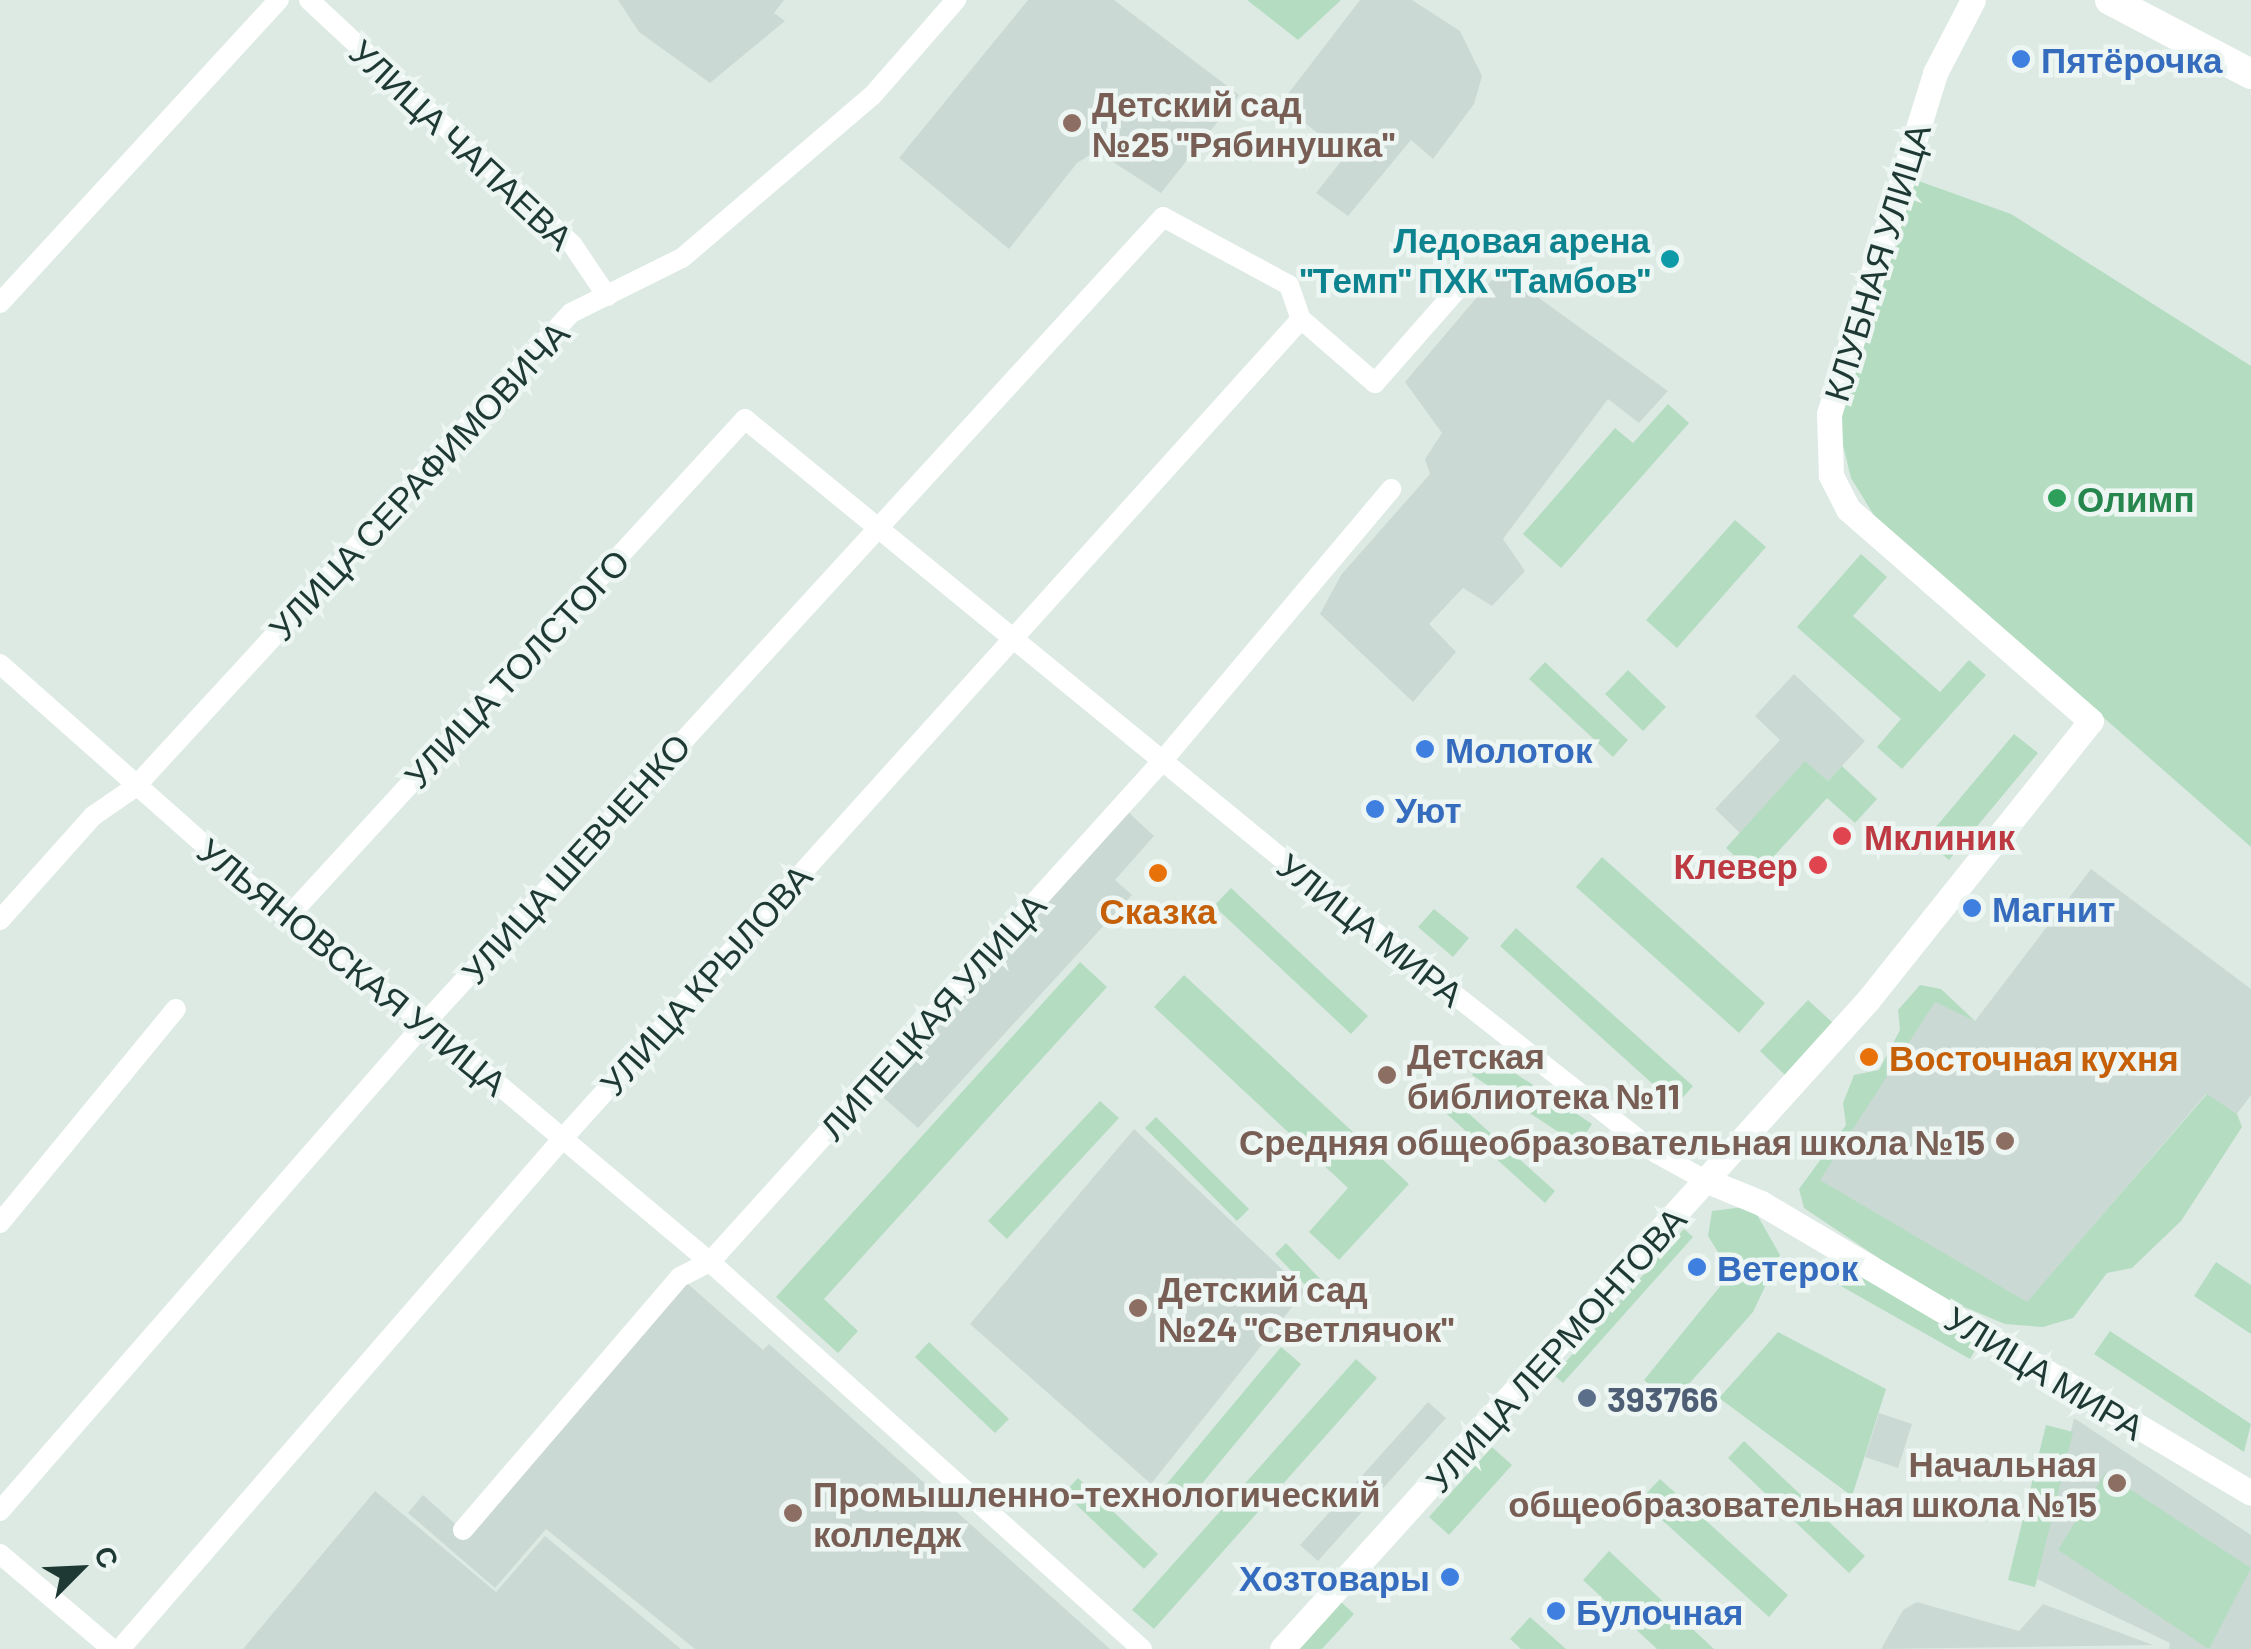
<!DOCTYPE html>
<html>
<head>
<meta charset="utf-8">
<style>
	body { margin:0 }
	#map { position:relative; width:2251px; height:1649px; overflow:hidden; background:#ddeae4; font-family:Barlow,sans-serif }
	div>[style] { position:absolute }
	.built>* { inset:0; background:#cbd9d4 }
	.green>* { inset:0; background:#b4dcc1 }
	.minor>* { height:20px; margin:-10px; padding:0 10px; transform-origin:10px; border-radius:10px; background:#fff }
	.tertiary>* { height:25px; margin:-12.5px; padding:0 12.5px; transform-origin:12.5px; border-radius:12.5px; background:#fff }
	.secondary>* { height:30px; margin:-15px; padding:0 15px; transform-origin:15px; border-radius:15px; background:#fff }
	.dots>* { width:28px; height:28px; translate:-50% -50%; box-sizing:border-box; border:5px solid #edf6f2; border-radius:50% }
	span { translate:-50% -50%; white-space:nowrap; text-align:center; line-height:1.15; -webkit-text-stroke:9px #edf6f2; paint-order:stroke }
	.shop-label { font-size:35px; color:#366cbe; font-weight:700 }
	.left { translate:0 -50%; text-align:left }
	.right { translate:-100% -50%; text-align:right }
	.education-label { font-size:35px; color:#785e54; font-weight:700 }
	.street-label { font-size:35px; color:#1e3933 }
	.culture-label { font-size:35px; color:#0d838f; font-weight:700 }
	.leisure-label { font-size:35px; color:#27864d; font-weight:700 }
	.health-label { font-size:35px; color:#be3a42; font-weight:700 }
	.food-label { font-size:35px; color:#c56008; font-weight:700 }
	.service-label { font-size:35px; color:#4e5e75; font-weight:700 }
	.north { position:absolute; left:30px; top:1519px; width:100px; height:100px; -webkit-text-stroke:8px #edf6f2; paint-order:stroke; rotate:66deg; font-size:28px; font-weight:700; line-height:40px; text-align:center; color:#1e3933 }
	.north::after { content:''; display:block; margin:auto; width:35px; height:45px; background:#1e3933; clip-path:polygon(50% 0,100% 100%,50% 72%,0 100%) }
</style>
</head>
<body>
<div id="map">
	<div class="built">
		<div style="clip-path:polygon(618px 0,784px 0,774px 13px,785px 21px,710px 83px,639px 32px)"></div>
		<div style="clip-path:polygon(1028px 0,1114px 0,1239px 95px,1161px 193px,1096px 151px,1077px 163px,1009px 249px,899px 158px)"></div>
		<div style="clip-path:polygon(1360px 0,1412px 0,1460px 31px,1482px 76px,1474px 104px,1433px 159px,1411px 140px,1348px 216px,1316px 193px,1345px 156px,1281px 103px)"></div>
		<div style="clip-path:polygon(1500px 270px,1668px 391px,1639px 423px,1608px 399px,1503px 539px,1525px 571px,1492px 606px,1463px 588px,1429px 624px,1456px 652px,1413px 702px,1320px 614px,1341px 575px,1430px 474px,1425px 459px,1442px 433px,1405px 382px)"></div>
		<div style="clip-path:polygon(1794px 674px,1865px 741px,1828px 781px,1805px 762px,1740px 833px,1715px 809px,1780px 740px,1755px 716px)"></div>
		<div style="clip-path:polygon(1126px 810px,1154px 836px,1115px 880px,1132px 895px,918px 1128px,876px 1091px)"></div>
		<div style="clip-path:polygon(2091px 869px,2251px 989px,2251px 1095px,2237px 1114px,2206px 1094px,2027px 1303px,1819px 1180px,1935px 1001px,1975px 1021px)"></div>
		<div style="clip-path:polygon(1134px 1129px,1305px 1291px,1151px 1484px,970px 1324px)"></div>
		<div style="clip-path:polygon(680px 1277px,763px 1350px,769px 1344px,1110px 1649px,695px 1649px,546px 1529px,495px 1588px,408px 1513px,423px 1495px,462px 1530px)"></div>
		<div style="clip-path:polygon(1428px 1402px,1446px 1418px,1318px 1561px,1300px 1545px)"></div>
		<div style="clip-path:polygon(1879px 1413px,1912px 1424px,1898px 1468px,1865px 1457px)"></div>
		<div style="clip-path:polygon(2074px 1418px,2251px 1535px,2251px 1649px,2169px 1649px,2170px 1643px,2037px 1579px)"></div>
		<div style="clip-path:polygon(375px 1491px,496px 1592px,545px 1536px,681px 1649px,243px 1649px)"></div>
		<div style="clip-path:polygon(1917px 1602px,2019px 1631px,2043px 1604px,2153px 1645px,1881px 1649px,1903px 1610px)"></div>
	</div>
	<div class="green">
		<div style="clip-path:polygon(1247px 0,1341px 0,1298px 40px)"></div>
		<div style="clip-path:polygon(1913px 179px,2011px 214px,2251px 366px,2251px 847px,1875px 517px,1851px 478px,1836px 416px)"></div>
		<div style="clip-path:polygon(1668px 404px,1689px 423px,1561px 568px,1523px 534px,1615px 428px,1633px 443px)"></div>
		<div style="clip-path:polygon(1735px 520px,1766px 547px,1677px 648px,1646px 620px)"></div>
		<div style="clip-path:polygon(1861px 554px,1887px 577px,1853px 616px,1940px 692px,1969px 660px,1986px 675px,1902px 769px,1877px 747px,1901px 719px,1797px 627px)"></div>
		<div style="clip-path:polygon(1545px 662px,1628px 740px,1613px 757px,1529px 679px)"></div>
		<div style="clip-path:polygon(1628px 670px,1666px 707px,1643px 731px,1605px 694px)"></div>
		<div style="clip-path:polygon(2014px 734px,2038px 753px,1949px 860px,1925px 840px)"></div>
		<div style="clip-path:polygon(1805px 761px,1828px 781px,1842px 766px,1877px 799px,1855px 823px,1827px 798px,1756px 876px,1726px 848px)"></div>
		<div style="clip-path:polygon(1602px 857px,1765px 1003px,1739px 1033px,1576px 887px)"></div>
		<div style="clip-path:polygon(1231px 888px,1368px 1016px,1351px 1034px,1214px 906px)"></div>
		<div style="clip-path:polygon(1434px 909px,1469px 938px,1453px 957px,1418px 927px)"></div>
		<div style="clip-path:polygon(1516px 928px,1693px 1086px,1676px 1105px,1500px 946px)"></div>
		<div style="clip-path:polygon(1080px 962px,1107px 987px,824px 1299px,858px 1331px,838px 1353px,776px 1297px)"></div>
		<div style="clip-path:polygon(1184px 975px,1409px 1184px,1339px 1260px,1309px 1232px,1348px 1188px,1154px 1007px)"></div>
		<div style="clip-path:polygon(1920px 985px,1941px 989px,1975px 1021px,1935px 1002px,1820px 1180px,2027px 1302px,2207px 1094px,2237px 1114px,2242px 1127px,2181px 1221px,2132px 1268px,2107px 1273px,2073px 1318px,2043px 1327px,2005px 1324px,1931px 1293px,1804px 1208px,1799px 1189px,1846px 1125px,1843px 1103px,1854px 1075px,1879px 1070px,1900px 1030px,1898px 1010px)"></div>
		<div style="clip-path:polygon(1808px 1000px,1834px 1024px,1785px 1075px,1760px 1051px)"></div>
		<div style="clip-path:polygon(1486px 1054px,1592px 1124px,1578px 1145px,1472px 1075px)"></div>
		<div style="clip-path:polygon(1447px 1094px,1555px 1191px,1545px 1203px,1437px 1105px)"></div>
		<div style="clip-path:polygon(1100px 1101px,1119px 1118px,1007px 1239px,988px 1221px)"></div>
		<div style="clip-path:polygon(1156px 1117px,1249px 1209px,1237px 1221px,1145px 1128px)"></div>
		<div style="clip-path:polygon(1752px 1206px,1780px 1255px,1753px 1312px,1671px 1404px,1644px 1380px,1731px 1273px,1708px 1236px,1712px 1211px)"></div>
		<div style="clip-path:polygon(1684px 1229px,1693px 1237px,1563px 1383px,1554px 1375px)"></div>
		<div style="clip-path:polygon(1286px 1243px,1323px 1282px,1312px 1292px,1275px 1254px)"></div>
		<div style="clip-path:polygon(2216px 1262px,2251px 1285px,2251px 1334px,2194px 1296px)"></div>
		<div style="clip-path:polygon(1841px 1265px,1979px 1343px,1970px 1359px,1832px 1281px)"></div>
		<div style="clip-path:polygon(2110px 1331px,2251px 1424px,2244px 1452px,2094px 1354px)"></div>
		<div style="clip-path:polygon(1778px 1332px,1886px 1389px,1852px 1496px,1719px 1398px)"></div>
		<div style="clip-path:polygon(929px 1342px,1009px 1419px,995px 1433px,915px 1357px)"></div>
		<div style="clip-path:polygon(1281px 1347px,1301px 1364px,1186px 1503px,1165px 1486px)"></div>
		<div style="clip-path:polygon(1356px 1359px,1377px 1378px,1154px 1629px,1132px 1610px)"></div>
		<div style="clip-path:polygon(2046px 1425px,2073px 1432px,2035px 1587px,2008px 1580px)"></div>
		<div style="clip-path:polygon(1744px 1441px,1865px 1556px,1849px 1573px,1728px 1458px)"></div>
		<div style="clip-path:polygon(1492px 1447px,1512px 1465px,1449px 1535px,1429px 1517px)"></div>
		<div style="clip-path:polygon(2105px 1473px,2251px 1568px,2209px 1649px,2058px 1550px)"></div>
		<div style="clip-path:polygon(1078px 1478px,1158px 1554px,1144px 1569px,1064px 1493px)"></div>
		<div style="clip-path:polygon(1660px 1479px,1788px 1595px,1769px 1617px,1640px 1500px)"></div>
		<div style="clip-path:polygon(1609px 1551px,1714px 1649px,1657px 1649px,1583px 1580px)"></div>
		<div style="clip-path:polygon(1339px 1600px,1354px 1614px,1322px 1649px,1294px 1649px)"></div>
		<div style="clip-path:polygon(1530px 1617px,1566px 1649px,1521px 1649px,1510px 1639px)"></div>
	</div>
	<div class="minor">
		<div style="left:309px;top:0;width:359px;rotate:42.9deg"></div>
		<div style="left:572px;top:244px;width:63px;rotate:56.1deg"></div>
		<div style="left:0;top:303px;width:412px;rotate:-47.4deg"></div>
		<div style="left:0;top:664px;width:383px;rotate:41.5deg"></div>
		<div style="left:287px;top:918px;width:173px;rotate:37.3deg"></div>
		<div style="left:425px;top:1023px;width:372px;rotate:40deg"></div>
		<div style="left:710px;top:1262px;width:580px;rotate:41.86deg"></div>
		<div style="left:287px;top:918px;width:677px;rotate:-47.45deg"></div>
		<div style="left:745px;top:419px;width:706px;rotate:39.31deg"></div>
		<div style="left:1291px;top:866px;width:464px;rotate:38.2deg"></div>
		<div style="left:1656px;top:1153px;width:56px;rotate:28.9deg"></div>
		<div style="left:0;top:920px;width:140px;rotate:-48.2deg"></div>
		<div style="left:93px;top:816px;width:51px;rotate:-34.6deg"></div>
		<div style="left:135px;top:787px;width:644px;rotate:-47.39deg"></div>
		<div style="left:571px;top:313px;width:124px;rotate:-26.4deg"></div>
		<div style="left:682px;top:258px;width:250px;rotate:-40.5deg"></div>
		<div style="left:872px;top:96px;width:128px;rotate:-48.8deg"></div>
		<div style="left:0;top:1223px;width:277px;rotate:-50.6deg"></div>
		<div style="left:0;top:1511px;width:647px;rotate:-48.95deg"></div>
		<div style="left:425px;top:1023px;width:1093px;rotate:-47.52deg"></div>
		<div style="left:1163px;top:217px;width:143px;rotate:28.4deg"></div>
		<div style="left:1289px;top:285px;width:36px;rotate:71deg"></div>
		<div style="left:1301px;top:319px;width:98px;rotate:40.9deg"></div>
		<div style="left:1375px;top:383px;width:132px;rotate:-48.7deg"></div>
		<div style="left:463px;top:1530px;width:333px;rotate:-49.4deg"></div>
		<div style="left:680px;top:1277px;width:34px;rotate:-27deg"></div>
		<div style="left:710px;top:1262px;width:678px;rotate:-47.93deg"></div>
		<div style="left:1164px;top:759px;width:353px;rotate:-49.9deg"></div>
		<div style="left:0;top:1554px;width:147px;rotate:40.3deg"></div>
		<div style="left:120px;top:1649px;width:678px;rotate:-49.07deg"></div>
		<div style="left:564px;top:1137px;width:1101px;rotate:-47.98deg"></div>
	</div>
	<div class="tertiary">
		<div style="left:1705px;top:1180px;width:61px;rotate:22.3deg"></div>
		<div style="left:1761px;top:1203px;width:569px;rotate:30.62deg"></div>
		<div style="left:1282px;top:1649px;width:874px;rotate:-47.92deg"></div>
		<div style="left:1868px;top:1000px;width:357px;rotate:-51.4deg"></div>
		<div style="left:2091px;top:721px;width:322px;rotate:-138.9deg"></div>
		<div style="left:1848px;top:509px;width:38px;rotate:-117deg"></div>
		<div style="left:1831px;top:475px;width:61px;rotate:-91.9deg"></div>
		<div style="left:1829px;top:414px;width:357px;rotate:-72.7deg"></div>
		<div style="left:1935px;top:73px;width:82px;rotate:-62.5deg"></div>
	</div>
	<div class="secondary">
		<div style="left:2110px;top:0;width:159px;rotate:27.7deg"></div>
	</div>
	<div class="dots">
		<div style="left:2021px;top:59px;background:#3f7fe0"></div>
		<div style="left:1072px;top:123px;background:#8d6e63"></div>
		<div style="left:1670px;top:259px;background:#0f9aa8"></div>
		<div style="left:2057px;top:498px;background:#2e9e5b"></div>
		<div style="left:1425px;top:749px;background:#3f7fe0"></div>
		<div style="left:1375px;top:809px;background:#3f7fe0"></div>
		<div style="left:1842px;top:836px;background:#e0444e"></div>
		<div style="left:1818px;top:865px;background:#e0444e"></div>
		<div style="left:1158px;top:873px;background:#e8710a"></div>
		<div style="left:1972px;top:908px;background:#3f7fe0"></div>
		<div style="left:1869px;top:1057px;background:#e8710a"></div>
		<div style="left:1387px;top:1075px;background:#8d6e63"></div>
		<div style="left:2005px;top:1141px;background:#8d6e63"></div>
		<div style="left:1697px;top:1267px;background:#3f7fe0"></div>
		<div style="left:1138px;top:1308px;background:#8d6e63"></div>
		<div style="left:1587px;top:1398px;background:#5c6f8a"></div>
		<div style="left:2117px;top:1483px;background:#8d6e63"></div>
		<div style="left:793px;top:1513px;background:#8d6e63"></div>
		<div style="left:1450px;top:1577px;background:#3f7fe0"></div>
		<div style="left:1556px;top:1611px;background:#3f7fe0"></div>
	</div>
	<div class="shop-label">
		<span class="left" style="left:2041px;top:59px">Пятёрочка</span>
		<span class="left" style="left:1445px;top:749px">Молоток</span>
		<span class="left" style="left:1395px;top:809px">Уют</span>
		<span class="left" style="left:1992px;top:908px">Магнит</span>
		<span class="left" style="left:1717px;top:1267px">Ветерок</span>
		<span class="right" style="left:1430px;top:1577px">Хозтовары</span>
		<span class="left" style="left:1576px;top:1611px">Булочная</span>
	</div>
	<div class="education-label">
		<span class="left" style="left:1092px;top:123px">Детский сад<br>№25 "Рябинушка"</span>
		<span class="left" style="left:1407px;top:1075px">Детская<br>библиотека №11</span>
		<span class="right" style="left:1985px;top:1141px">Средняя общеобразовательная школа №15</span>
		<span class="left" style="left:1158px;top:1308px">Детский сад<br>№24 "Светлячок"</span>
		<span class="right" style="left:2097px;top:1483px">Начальная<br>общеобразовательная школа №15</span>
		<span class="left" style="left:813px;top:1513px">Промышленно-технологический<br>колледж</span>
	</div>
	<div class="street-label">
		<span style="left:462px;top:144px;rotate:43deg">УЛИЦА ЧАПАЕВА</span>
		<span style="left:1876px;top:262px;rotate:-73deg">КЛУБНАЯ УЛИЦА</span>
		<span style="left:418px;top:480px;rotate:-47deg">УЛИЦА СЕРАФИМОВИЧА</span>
		<span style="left:516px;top:668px;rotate:-47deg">УЛИЦА ТОЛСТОГО</span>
		<span style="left:575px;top:858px;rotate:-48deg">УЛИЦА ШЕВЧЕНКО</span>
		<span style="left:1371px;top:929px;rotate:38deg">УЛИЦА МИРА</span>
		<span style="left:353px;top:966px;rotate:39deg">УЛЬЯНОВСКАЯ УЛИЦА</span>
		<span style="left:705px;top:979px;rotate:-48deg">УЛИЦА КРЫЛОВА</span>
		<span style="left:932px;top:1016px;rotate:-48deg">ЛИПЕЦКАЯ УЛИЦА</span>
		<span style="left:1555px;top:1349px;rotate:-48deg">УЛИЦА ЛЕРМОНТОВА</span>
		<span style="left:2045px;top:1372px;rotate:31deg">УЛИЦА МИРА</span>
	</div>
	<div class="culture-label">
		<span class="right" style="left:1650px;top:259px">Ледовая арена<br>"Темп" ПХК "Тамбов"</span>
	</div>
	<div class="leisure-label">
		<span class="left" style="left:2077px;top:498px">Олимп</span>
	</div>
	<div class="health-label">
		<span class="left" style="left:1864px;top:836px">Мклиник</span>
		<span class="right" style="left:1798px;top:865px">Клевер</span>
	</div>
	<div class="food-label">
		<span style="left:1158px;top:910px">Сказка</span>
		<span class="left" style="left:1889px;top:1057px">Восточная кухня</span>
	</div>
	<div class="service-label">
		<span class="left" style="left:1607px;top:1398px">393766</span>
	</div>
	<div class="north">С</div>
</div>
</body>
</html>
